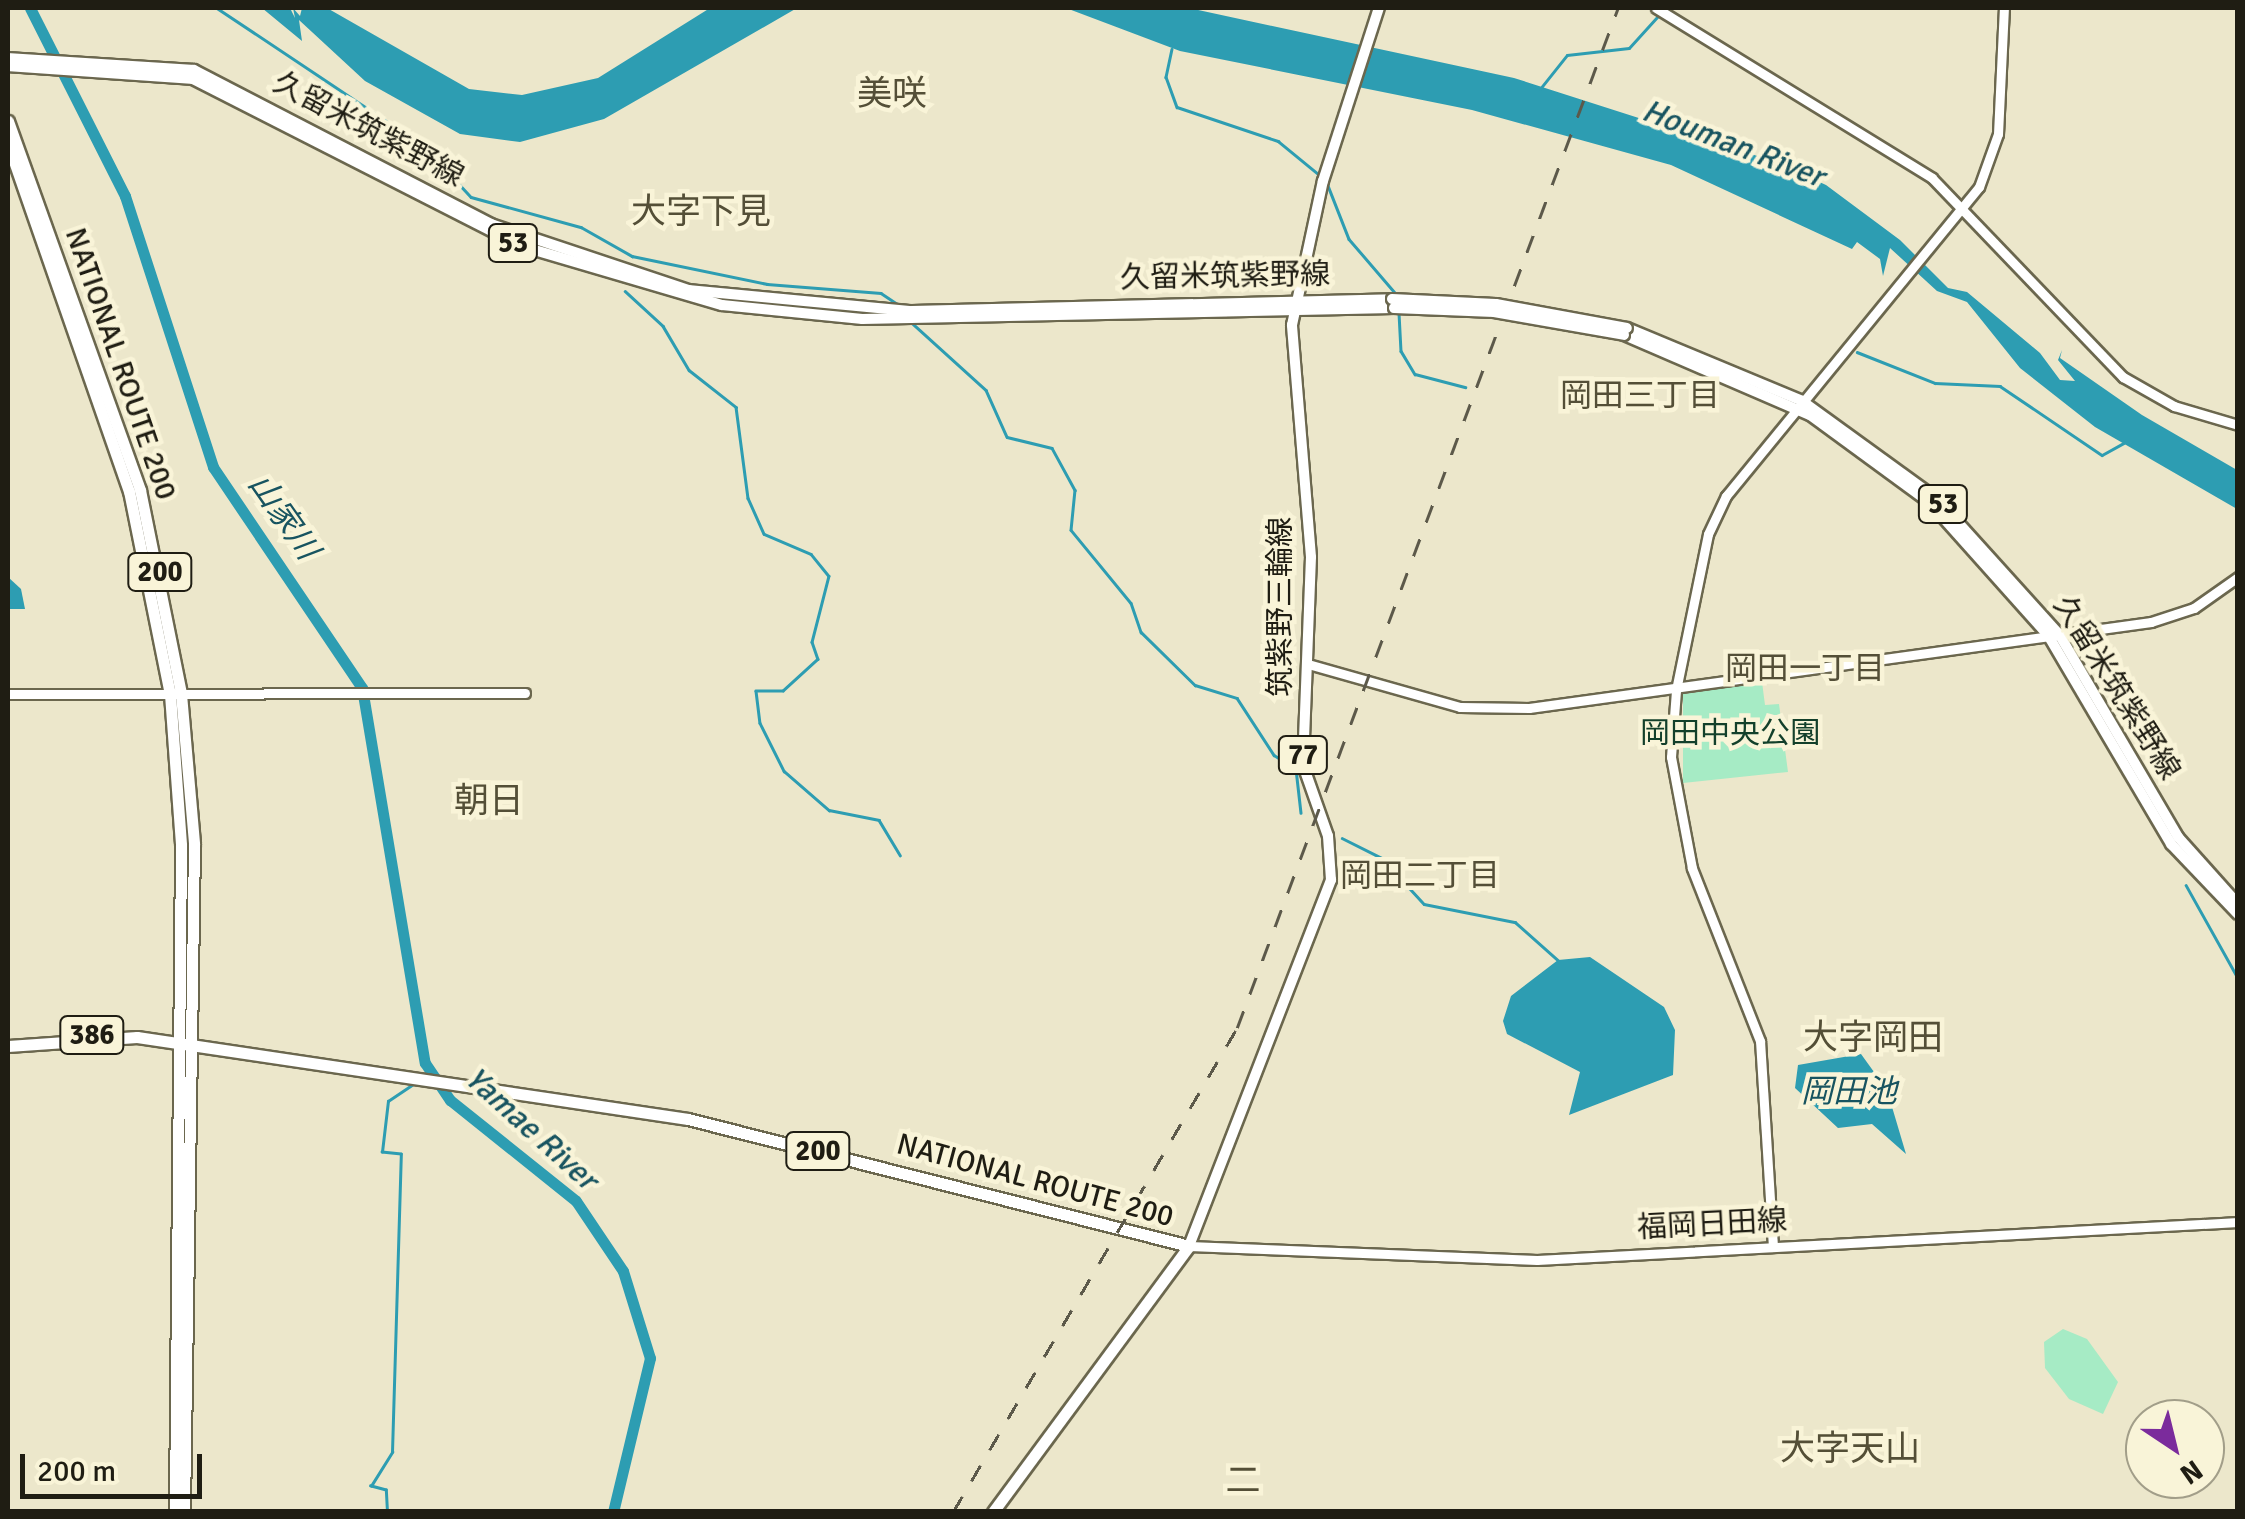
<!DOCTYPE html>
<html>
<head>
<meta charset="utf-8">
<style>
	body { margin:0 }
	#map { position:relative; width:2245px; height:1519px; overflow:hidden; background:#ece7cb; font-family:Signika,"Noto Sans JP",sans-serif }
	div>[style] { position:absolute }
	.green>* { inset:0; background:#a6ebc5 }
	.water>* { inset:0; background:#2d9db2 }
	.stream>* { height:2.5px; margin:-1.25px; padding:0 1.25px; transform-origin:1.25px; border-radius:1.25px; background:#2d9db2 }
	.river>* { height:11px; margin:-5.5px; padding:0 5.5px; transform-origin:5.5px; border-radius:5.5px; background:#2d9db2 }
	.roads { filter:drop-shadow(2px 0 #6b674e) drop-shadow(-2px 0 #6b674e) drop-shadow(0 2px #6b674e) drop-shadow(0 -2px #6b674e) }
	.secondary>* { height:9px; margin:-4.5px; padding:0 4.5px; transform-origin:4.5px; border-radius:4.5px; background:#fff }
	.primary>* { height:10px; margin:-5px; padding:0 5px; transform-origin:5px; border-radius:5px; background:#fff }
	.highway>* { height:11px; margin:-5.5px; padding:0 5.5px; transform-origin:5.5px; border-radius:5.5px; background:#fff }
	.rail>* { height:2.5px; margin-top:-1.25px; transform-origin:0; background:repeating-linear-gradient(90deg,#5c594a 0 18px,transparent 0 36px) }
	.bridges { filter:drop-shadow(2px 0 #6b674e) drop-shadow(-2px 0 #6b674e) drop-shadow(0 2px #6b674e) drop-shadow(0 -2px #6b674e) }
	.primary-bridge>* { height:10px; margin:-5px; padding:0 5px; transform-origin:5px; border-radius:5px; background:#fff }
	span { translate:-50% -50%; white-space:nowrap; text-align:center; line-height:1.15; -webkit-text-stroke:9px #f9f4d8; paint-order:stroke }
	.shield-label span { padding:2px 8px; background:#f9f4d8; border:2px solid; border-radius:8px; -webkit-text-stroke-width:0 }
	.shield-label { font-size:28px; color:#1f1d13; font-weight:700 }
	.street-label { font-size:30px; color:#1f1d13 }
	.park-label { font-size:30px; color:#13402b }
	.water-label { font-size:32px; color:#185460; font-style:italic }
	.neighbourhood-label { font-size:32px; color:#544f37 }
	.quarter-label { font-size:35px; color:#544f37 }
	.frame { position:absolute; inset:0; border:10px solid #1f1d13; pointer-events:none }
	.north { position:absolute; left:2125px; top:1399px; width:100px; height:100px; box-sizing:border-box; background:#f9f4d8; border:2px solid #a29e89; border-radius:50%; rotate:145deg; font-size:28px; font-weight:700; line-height:40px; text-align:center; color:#1f1d13 }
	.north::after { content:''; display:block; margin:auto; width:35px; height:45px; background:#7b2b9c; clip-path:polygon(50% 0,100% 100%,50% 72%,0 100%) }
	.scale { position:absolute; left:20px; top:1454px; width:182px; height:45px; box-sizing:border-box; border:5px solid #1f1d13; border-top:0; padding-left:12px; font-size:30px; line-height:35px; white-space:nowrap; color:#1f1d13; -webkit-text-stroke:8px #f9f4d8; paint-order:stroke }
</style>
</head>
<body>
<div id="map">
	<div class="green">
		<div style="clip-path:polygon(1762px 682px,1765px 705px,1779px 704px,1788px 772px,1683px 783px,1683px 694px)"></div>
		<div style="clip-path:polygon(2063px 1329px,2087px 1339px,2118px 1382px,2103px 1414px,2069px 1399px,2045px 1368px,2044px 1342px)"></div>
	</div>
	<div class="water">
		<div style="clip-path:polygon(262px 8px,290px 8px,295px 18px,293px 8px,300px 16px,302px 8px,327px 8px,469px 89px,522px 95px,598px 78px,710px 8px,797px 8px,604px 119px,520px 142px,460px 134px,365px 81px,299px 20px,302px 41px)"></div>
		<div style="clip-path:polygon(1066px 8px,1189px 8px,1514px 78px,1773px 161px,1826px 185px,1900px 240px,1948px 288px,1967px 292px,2040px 353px,2060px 380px,2075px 381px,2058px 360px,2062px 350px,2060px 358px,2142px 415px,2237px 470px,2237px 509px,2095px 427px,2020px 368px,1967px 302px,1937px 291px,1890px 248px,1883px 276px,1880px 259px,1857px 242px,1852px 249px,1671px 165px,1472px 110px,1180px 51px)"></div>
		<div style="clip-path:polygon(8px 577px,21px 589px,25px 609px,8px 609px)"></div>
		<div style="clip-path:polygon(1590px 957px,1664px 1007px,1675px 1030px,1673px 1075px,1569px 1115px,1580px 1072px,1507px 1034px,1503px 1021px,1511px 996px,1558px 960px)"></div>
		<div style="clip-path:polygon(1861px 1054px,1887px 1090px,1906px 1154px,1872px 1124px,1838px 1128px,1795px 1088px,1798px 1065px)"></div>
	</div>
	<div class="stream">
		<div style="left:217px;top:8px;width:249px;rotate:33.7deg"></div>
		<div style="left:424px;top:146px;width:69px;rotate:47.3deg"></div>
		<div style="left:471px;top:197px;width:114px;rotate:15.3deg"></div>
		<div style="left:581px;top:227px;width:59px;rotate:29.6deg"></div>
		<div style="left:632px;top:256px;width:138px;rotate:11.7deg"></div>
		<div style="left:767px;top:284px;width:114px;rotate:4.5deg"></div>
		<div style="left:881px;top:293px;width:22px;rotate:34deg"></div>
		<div style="left:1172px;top:49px;width:29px;rotate:102deg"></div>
		<div style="left:1166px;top:77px;width:32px;rotate:70deg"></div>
		<div style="left:1177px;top:107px;width:107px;rotate:18.6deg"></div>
		<div style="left:1278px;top:141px;width:57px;rotate:39.3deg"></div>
		<div style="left:1540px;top:89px;width:43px;rotate:-51.5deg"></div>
		<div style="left:1567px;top:55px;width:62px;rotate:-6.4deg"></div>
		<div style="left:1629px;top:48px;width:43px;rotate:-47.8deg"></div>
		<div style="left:1327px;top:183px;width:60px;rotate:68.6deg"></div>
		<div style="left:1349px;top:239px;width:74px;rotate:49.4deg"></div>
		<div style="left:625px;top:291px;width:52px;rotate:42.6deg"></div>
		<div style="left:663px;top:326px;width:51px;rotate:59.4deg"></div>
		<div style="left:689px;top:370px;width:60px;rotate:38.2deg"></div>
		<div style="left:736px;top:407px;width:92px;rotate:82.5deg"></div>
		<div style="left:748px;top:498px;width:39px;rotate:66deg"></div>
		<div style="left:764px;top:534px;width:51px;rotate:23.1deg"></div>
		<div style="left:811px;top:554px;width:28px;rotate:51deg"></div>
		<div style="left:829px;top:576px;width:68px;rotate:104.4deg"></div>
		<div style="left:812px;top:642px;width:18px;rotate:71deg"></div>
		<div style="left:818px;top:659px;width:47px;rotate:137.6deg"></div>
		<div style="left:783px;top:691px;width:27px;rotate:180deg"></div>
		<div style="left:756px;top:691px;width:32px;rotate:83deg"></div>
		<div style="left:760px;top:723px;width:54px;rotate:63.4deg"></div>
		<div style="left:784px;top:771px;width:60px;rotate:40.9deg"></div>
		<div style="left:829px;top:810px;width:51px;rotate:11.3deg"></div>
		<div style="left:879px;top:820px;width:41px;rotate:59deg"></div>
		<div style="left:1399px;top:313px;width:38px;rotate:87deg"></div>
		<div style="left:1401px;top:351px;width:27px;rotate:59deg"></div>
		<div style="left:1415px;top:374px;width:52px;rotate:14.6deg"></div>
		<div style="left:912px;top:323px;width:100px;rotate:42.2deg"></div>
		<div style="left:986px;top:390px;width:51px;rotate:65.9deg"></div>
		<div style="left:1007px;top:437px;width:46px;rotate:13.7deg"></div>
		<div style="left:1052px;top:448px;width:48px;rotate:61.3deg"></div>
		<div style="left:1075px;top:490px;width:40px;rotate:95.7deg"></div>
		<div style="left:1071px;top:530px;width:94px;rotate:50.6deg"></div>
		<div style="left:1131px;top:603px;width:31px;rotate:71deg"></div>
		<div style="left:1141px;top:632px;width:76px;rotate:44.5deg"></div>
		<div style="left:1195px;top:685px;width:44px;rotate:17.2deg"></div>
		<div style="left:1237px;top:698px;width:68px;rotate:57deg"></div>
		<div style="left:1274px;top:755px;width:26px;rotate:32deg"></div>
		<div style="left:1296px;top:769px;width:44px;rotate:83.5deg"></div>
		<div style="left:1857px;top:352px;width:84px;rotate:21.7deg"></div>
		<div style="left:1935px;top:383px;width:65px;rotate:2.6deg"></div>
		<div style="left:2000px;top:386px;width:123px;rotate:34.1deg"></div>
		<div style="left:2102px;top:455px;width:25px;rotate:-29deg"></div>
		<div style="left:1342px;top:838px;width:45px;rotate:26.6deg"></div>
		<div style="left:1382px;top:858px;width:62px;rotate:47.6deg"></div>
		<div style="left:1424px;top:904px;width:93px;rotate:11.2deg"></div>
		<div style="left:1515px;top:922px;width:57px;rotate:41.5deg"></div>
		<div style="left:2186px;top:885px;width:107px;rotate:60.8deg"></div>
		<div style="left:387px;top:1512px;width:22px;rotate:-93deg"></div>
		<div style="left:386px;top:1490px;width:16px;rotate:-165deg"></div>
		<div style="left:371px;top:1486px;width:40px;rotate:-58deg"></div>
		<div style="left:392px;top:1452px;width:298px;rotate:-88.3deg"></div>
		<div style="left:401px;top:1154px;width:19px;rotate:-174deg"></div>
		<div style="left:382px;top:1152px;width:51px;rotate:-83.3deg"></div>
		<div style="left:388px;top:1101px;width:30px;rotate:-34deg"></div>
	</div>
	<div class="river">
		<div style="left:30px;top:8px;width:211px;rotate:63.2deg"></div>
		<div style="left:125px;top:196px;width:285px;rotate:72deg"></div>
		<div style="left:213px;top:467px;width:267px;rotate:56deg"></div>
		<div style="left:362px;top:688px;width:380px;rotate:80.5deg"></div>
		<div style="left:425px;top:1063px;width:45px;rotate:56deg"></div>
		<div style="left:450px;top:1100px;width:161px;rotate:38.7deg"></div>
		<div style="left:576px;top:1201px;width:84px;rotate:56.1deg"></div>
		<div style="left:623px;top:1271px;width:91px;rotate:72.8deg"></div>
		<div style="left:650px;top:1358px;width:158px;rotate:103.5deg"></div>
	</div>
	<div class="roads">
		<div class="secondary">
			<div style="left:1656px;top:8px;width:324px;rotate:31.6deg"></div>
			<div style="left:1932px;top:178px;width:276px;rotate:46.2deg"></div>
			<div style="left:2123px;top:377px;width:59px;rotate:29.6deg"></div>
			<div style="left:2174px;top:406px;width:67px;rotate:16.5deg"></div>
			<div style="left:1308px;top:664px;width:158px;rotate:15.8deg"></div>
			<div style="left:1460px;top:707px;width:69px;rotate:0.8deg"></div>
			<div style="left:1529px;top:708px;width:628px;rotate:-7.87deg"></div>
			<div style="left:2151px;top:622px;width:45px;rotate:-18deg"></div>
			<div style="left:2194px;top:608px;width:54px;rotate:-35.2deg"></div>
			<div style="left:8px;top:694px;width:517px;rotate:-0.11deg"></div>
			<div style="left:1189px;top:1246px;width:348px;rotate:2.3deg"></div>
			<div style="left:1537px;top:1260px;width:702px;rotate:-3.1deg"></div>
			<div style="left:1773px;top:1247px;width:206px;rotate:-93.6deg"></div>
			<div style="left:1760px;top:1041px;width:186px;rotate:-111.5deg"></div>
			<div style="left:1692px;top:868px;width:113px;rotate:-100.7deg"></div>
			<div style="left:1671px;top:757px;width:67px;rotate:-85.7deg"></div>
			<div style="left:1676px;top:690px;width:159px;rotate:-78.4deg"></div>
			<div style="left:1708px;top:534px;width:42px;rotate:-64.7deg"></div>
			<div style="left:1726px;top:496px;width:399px;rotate:-50.7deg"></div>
			<div style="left:1979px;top:187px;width:56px;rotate:-70.3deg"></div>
			<div style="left:1998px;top:134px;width:126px;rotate:-87.3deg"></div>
		</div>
		<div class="primary">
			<div style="left:8px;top:58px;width:186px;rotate:3.7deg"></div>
			<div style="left:194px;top:70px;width:335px;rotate:27.4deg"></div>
			<div style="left:491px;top:224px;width:208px;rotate:18.5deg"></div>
			<div style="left:688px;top:290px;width:225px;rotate:5.4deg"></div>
			<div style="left:912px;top:311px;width:480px;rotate:-1.4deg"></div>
			<div style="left:8px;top:66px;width:185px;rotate:4deg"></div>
			<div style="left:193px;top:79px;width:368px;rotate:27deg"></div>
			<div style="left:521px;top:246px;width:209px;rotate:16.4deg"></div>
			<div style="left:722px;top:305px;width:141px;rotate:5.7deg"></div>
			<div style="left:862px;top:319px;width:532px;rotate:-1.18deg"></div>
			<div style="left:1627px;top:328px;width:190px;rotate:22.6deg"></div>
			<div style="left:1802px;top:401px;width:165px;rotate:35.9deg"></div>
			<div style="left:1936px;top:498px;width:183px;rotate:47.9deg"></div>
			<div style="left:2059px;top:634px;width:235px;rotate:59.6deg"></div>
			<div style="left:2178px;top:837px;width:90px;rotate:48.2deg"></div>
			<div style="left:1624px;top:335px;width:202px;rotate:23.3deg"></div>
			<div style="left:1810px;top:415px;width:147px;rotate:36.2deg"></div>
			<div style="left:1929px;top:502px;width:178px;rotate:48.2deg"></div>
			<div style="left:2048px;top:635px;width:243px;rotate:59.5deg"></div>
			<div style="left:2171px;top:844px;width:97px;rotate:46.3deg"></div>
			<div style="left:1189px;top:1246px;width:393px;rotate:-68.8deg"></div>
			<div style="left:1331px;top:880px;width:44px;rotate:-93.9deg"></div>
			<div style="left:1328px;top:836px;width:75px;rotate:-109.4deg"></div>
			<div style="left:1303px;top:765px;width:208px;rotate:-87.8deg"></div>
			<div style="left:1311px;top:557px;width:233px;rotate:-94.7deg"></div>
			<div style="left:1292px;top:325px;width:147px;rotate:-77.9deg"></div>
			<div style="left:1323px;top:181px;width:182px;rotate:-72.1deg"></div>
		</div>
		<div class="highway">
			<div style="left:8px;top:121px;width:392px;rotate:70.3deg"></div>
			<div style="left:140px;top:490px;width:208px;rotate:78.6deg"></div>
			<div style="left:181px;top:694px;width:151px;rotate:85deg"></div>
			<div style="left:194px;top:844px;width:668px;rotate:90.86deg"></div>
			<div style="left:8px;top:144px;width:367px;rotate:70.8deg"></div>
			<div style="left:129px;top:491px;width:207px;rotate:78.6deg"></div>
			<div style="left:170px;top:694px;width:151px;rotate:85.8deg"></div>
			<div style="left:181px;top:845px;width:667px;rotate:90.52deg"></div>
			<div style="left:8px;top:1046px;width:129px;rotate:-4deg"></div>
			<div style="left:137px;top:1037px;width:557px;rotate:8.46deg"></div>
			<div style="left:688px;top:1119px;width:517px;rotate:14.22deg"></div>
			<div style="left:1189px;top:1246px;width:330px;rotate:126.4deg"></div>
		</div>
	</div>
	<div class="rail">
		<div style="left:953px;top:1512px;width:561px;rotate:-59.6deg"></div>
		<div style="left:1237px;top:1028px;width:1089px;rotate:-69.52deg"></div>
	</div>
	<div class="bridges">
		<div class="primary-bridge">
			<div style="left:1392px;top:299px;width:104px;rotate:2.8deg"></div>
			<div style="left:1496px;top:304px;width:133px;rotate:10.4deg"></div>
			<div style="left:1394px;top:308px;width:100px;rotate:2.3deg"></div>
			<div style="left:1494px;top:312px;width:132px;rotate:10deg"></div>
		</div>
	</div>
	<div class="shield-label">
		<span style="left:513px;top:243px">53</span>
		<span style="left:1943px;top:504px">53</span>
		<span style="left:160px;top:572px">200</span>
		<span style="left:1303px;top:755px">77</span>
		<span style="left:92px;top:1035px">386</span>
		<span style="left:818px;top:1151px">200</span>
	</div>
	<div class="street-label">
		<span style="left:368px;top:130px;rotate:28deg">久留米筑紫野線</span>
		<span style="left:1225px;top:277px;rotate:-1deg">久留米筑紫野線</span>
		<span style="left:120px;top:364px;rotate:71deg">NATIONAL ROUTE 200</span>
		<span style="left:1281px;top:607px;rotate:-90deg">筑紫野三輪線</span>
		<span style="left:2116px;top:688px;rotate:58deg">久留米筑紫野線</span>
		<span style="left:1035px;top:1181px;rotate:15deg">NATIONAL ROUTE 200</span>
		<span style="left:1712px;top:1225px;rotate:-3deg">福岡日田線</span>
	</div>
	<div class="park-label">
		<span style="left:1730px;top:734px">岡田中央公園</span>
	</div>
	<div class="water-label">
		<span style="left:1733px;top:144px;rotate:21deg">Houman River</span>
		<span style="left:283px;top:517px;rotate:55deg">山家川</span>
		<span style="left:1849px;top:1092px">岡田池</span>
		<span style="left:531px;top:1129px;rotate:42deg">Yamae River</span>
	</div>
	<div class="neighbourhood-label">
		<span style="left:1640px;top:396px">岡田三丁目</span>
		<span style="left:1805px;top:669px">岡田一丁目</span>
		<span style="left:1420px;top:876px">岡田二丁目</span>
	</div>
	<div class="quarter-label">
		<span style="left:892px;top:94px">美咲</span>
		<span style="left:701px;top:212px">大字下見</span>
		<span style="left:489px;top:801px">朝日</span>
		<span style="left:1873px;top:1038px">大字岡田</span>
		<span style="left:1850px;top:1449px">大字天山</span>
		<span style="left:1243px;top:1481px">二</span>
	</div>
	<div class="frame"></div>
	<div class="north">N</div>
	<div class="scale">200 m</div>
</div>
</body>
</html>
